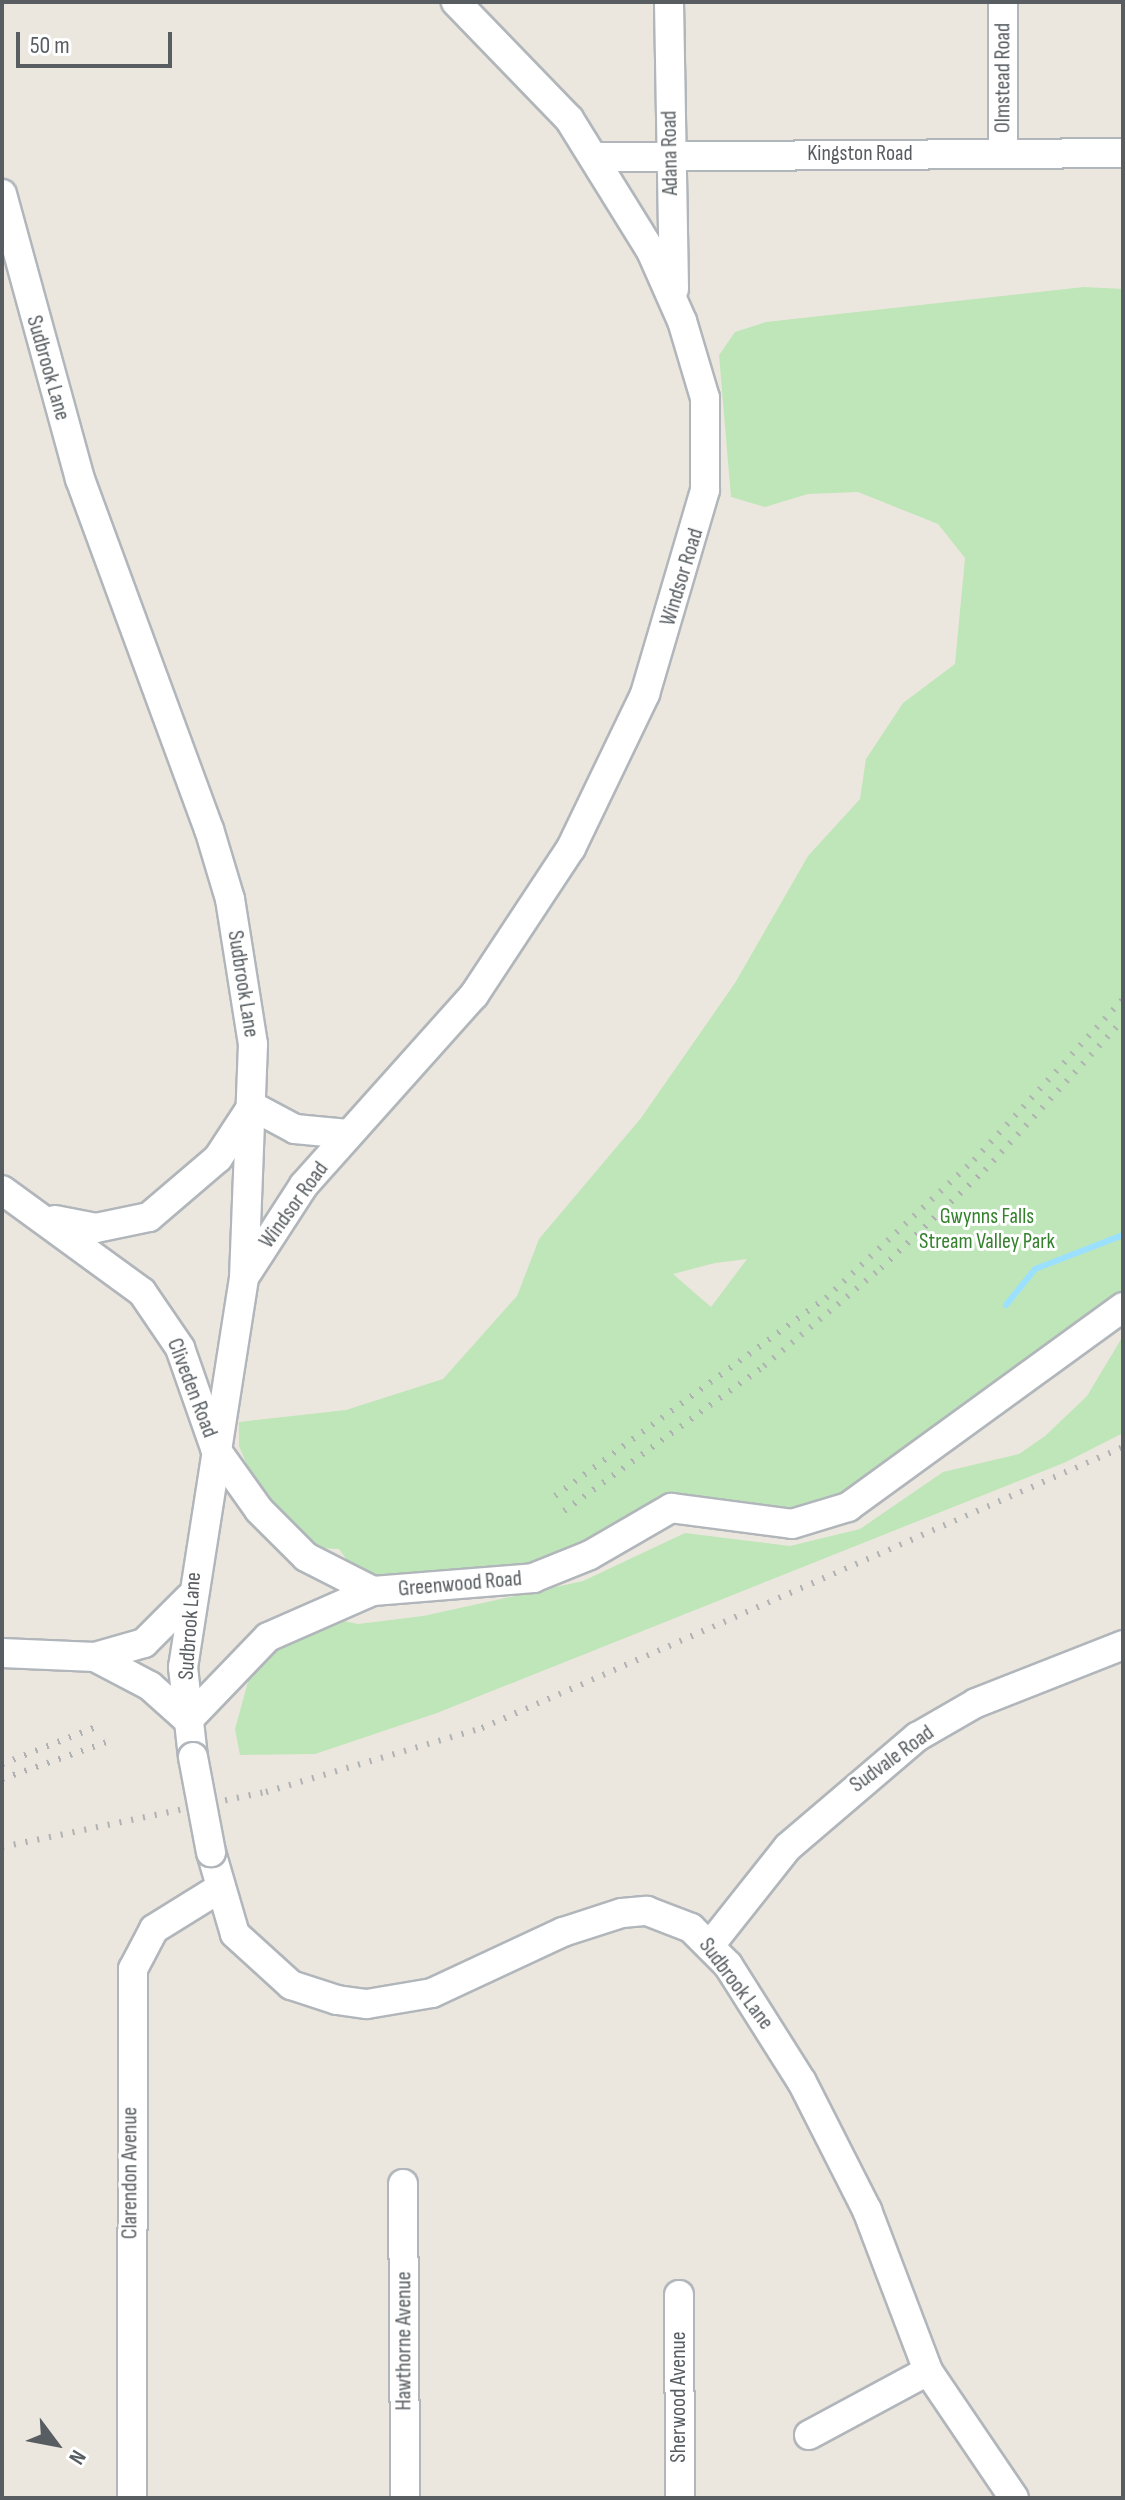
<!DOCTYPE html>
<html>
<head>
<meta charset="utf-8">
<style>
	body { margin:0 }
	#map { position:relative; width:1125px; height:2500px; overflow:hidden; background:#ece7de; font-family:"Sofia Sans Condensed",sans-serif }
	div>[style] { position:absolute }
	.green>* { inset:0; background:#bee6b8 }
	.stream>* { height:6px; margin:-3px; padding:0 3px; transform-origin:3px; border-radius:3px; background:#9be1ff }
	.roads { filter:drop-shadow(2px 0 #b1b6bb) drop-shadow(-2px 0 #b1b6bb) drop-shadow(0 2px #b1b6bb) drop-shadow(0 -2px #b1b6bb) }
	.minor>* { height:28px; margin:-14px; padding:0 14px; transform-origin:14px; border-radius:14px; background:#fff }
	.rail>* { height:6px; margin-top:-3px; transform-origin:0; background:repeating-linear-gradient(90deg,#b0b1b2 0 2px,transparent 0 12px) }
	.bridges { filter:drop-shadow(2px 0 #b1b6bb) drop-shadow(-2px 0 #b1b6bb) drop-shadow(0 2px #b1b6bb) drop-shadow(0 -2px #b1b6bb) }
	.minor-bridge>* { height:28px; margin:-14px; padding:0 14px; transform-origin:14px; border-radius:14px; background:#fff }
	span { translate:-50% -50%; white-space:nowrap; text-align:center; line-height:1.15; -webkit-text-stroke:6px #fff; paint-order:stroke }
	.street-label { font-size:22px; color:#575d61 }
	.park-label { font-size:22px; color:#35822e }
	.frame { position:absolute; inset:0; border:4px solid #575d61; pointer-events:none }
	.north { position:absolute; left:16px; top:2404px; width:80px; height:80px; -webkit-text-stroke:6px #fff; paint-order:stroke; rotate:122deg; font-size:22px; font-weight:700; line-height:32px; text-align:center; color:#575d61 }
	.north::after { content:''; display:block; margin:auto; width:28px; height:36px; background:#575d61; clip-path:polygon(50% 0,100% 100%,50% 72%,0 100%) }
	.scale { position:absolute; left:16px; top:32px; width:156px; height:36px; box-sizing:border-box; border:4px solid #575d61; border-top:0; padding-left:10px; font-size:24px; line-height:28px; white-space:nowrap; color:#575d61; -webkit-text-stroke:6px #fff; paint-order:stroke }
</style>
</head>
<body>
<div id="map">
	<div class="green">
		<div style="clip-path:polygon(evenodd,1084px 287px,1123px 289px,1123px 1292px,843px 1497px,791px 1512px,667px 1496px,532px 1567px,435px 1579px,358px 1575px,339px 1549px,317px 1548px,255px 1484px,239px 1446px,239px 1422px,346px 1410px,443px 1379px,517px 1296px,539px 1239px,641px 1118px,735px 983px,808px 856px,860px 799px,866px 759px,903px 703px,955px 664px,965px 558px,938px 524px,858px 492px,808px 494px,765px 507px,731px 497px,719px 355px,735px 332px,766px 322px,1084px 287px,747px 1259px,711px 1307px,673px 1274px,715px 1263px,747px 1259px)"></div>
		<div style="clip-path:polygon(1123px 1336px,1123px 1433px,1066px 1462px,437px 1713px,315px 1754px,240px 1755px,235px 1729px,249px 1678px,284px 1637px,330px 1618px,358px 1624px,423px 1616px,583px 1581px,685px 1533px,790px 1546px,860px 1529px,943px 1472px,1019px 1454px,1045px 1436px,1087px 1396px)"></div>
	</div>
	<div class="stream">
		<div style="left:1006px;top:1305px;width:46px;rotate:-51.1deg"></div>
		<div style="left:1035px;top:1269px;width:94px;rotate:-21.1deg"></div>
	</div>
	<div class="roads">
		<div class="minor">
			<div style="left:669px;top:2px;width:287px;rotate:89deg"></div>
			<div style="left:1003px;top:2px;width:151px;rotate:90deg"></div>
			<div style="left:596px;top:157px;width:527px;rotate:-0.43deg"></div>
			<div style="left:2px;top:194px;width:295px;rotate:74.7deg"></div>
			<div style="left:80px;top:479px;width:373px;rotate:69.8deg"></div>
			<div style="left:209px;top:829px;width:73px;rotate:73.3deg"></div>
			<div style="left:230px;top:899px;width:147px;rotate:81deg"></div>
			<div style="left:253px;top:1044px;width:234px;rotate:92.2deg"></div>
			<div style="left:244px;top:1278px;width:394px;rotate:98.9deg"></div>
			<div style="left:183px;top:1667px;width:91px;rotate:83.7deg"></div>
			<div style="left:2px;top:1190px;width:173px;rotate:36.1deg"></div>
			<div style="left:142px;top:1292px;width:68px;rotate:55.8deg"></div>
			<div style="left:180px;top:1348px;width:106px;rotate:70.7deg"></div>
			<div style="left:215px;top:1448px;width:76px;rotate:54.6deg"></div>
			<div style="left:259px;top:1510px;width:66px;rotate:45deg"></div>
			<div style="left:306px;top:1557px;width:75px;rotate:26.9deg"></div>
			<div style="left:55px;top:1220px;width:42px;rotate:11deg"></div>
			<div style="left:96px;top:1228px;width:54px;rotate:-11.7deg"></div>
			<div style="left:149px;top:1217px;width:91px;rotate:-40.5deg"></div>
			<div style="left:218px;top:1158px;width:62px;rotate:-56.8deg"></div>
			<div style="left:252px;top:1106px;width:49px;rotate:28.1deg"></div>
			<div style="left:295px;top:1129px;width:53px;rotate:5.4deg"></div>
			<div style="left:247px;top:1273px;width:105px;rotate:-57.1deg"></div>
			<div style="left:304px;top:1185px;width:255px;rotate:-48.2deg"></div>
			<div style="left:474px;top:995px;width:176px;rotate:-56.6deg"></div>
			<div style="left:571px;top:848px;width:171px;rotate:-64.3deg"></div>
			<div style="left:645px;top:694px;width:213px;rotate:-73.6deg"></div>
			<div style="left:705px;top:490px;width:92px;rotate:-90deg"></div>
			<div style="left:705px;top:398px;width:80px;rotate:-106.6deg"></div>
			<div style="left:682px;top:321px;width:77px;rotate:-113.9deg"></div>
			<div style="left:651px;top:251px;width:155px;rotate:-121.8deg"></div>
			<div style="left:569px;top:119px;width:163px;rotate:-134deg"></div>
			<div style="left:2px;top:1653px;width:93px;rotate:2.5deg"></div>
			<div style="left:95px;top:1657px;width:62px;rotate:27.8deg"></div>
			<div style="left:150px;top:1686px;width:51px;rotate:41.8deg"></div>
			<div style="left:95px;top:1657px;width:51px;rotate:-15.9deg"></div>
			<div style="left:144px;top:1643px;width:64px;rotate:-45deg"></div>
			<div style="left:188px;top:1720px;width:115px;rotate:-46.1deg"></div>
			<div style="left:268px;top:1637px;width:115px;rotate:-23.7deg"></div>
			<div style="left:373px;top:1591px;width:161px;rotate:-4.6deg"></div>
			<div style="left:533px;top:1578px;width:61px;rotate:-22deg"></div>
			<div style="left:590px;top:1555px;width:94px;rotate:-30.1deg"></div>
			<div style="left:671px;top:1508px;width:122px;rotate:7.5deg"></div>
			<div style="left:792px;top:1524px;width:59px;rotate:-16.9deg"></div>
			<div style="left:848px;top:1507px;width:340px;rotate:-36deg"></div>
			<div style="left:211px;top:1852px;width:85px;rotate:73.7deg"></div>
			<div style="left:235px;top:1934px;width:76px;rotate:42.3deg"></div>
			<div style="left:291px;top:1985px;width:48px;rotate:18.1deg"></div>
			<div style="left:337px;top:2000px;width:30px;rotate:8deg"></div>
			<div style="left:367px;top:2004px;width:66px;rotate:-9.6deg"></div>
			<div style="left:432px;top:1993px;width:145px;rotate:-25deg"></div>
			<div style="left:563px;top:1932px;width:62px;rotate:-17.9deg"></div>
			<div style="left:622px;top:1913px;width:25px;rotate:-5deg"></div>
			<div style="left:647px;top:1911px;width:47px;rotate:21.1deg"></div>
			<div style="left:691px;top:1928px;width:52px;rotate:45deg"></div>
			<div style="left:728px;top:1965px;width:138px;rotate:57.7deg"></div>
			<div style="left:802px;top:2082px;width:144px;rotate:63.1deg"></div>
			<div style="left:867px;top:2210px;width:172px;rotate:69.2deg"></div>
			<div style="left:928px;top:2371px;width:153px;rotate:55.9deg"></div>
			<div style="left:711px;top:1944px;width:124px;rotate:-51.6deg"></div>
			<div style="left:788px;top:1847px;width:170px;rotate:-40.5deg"></div>
			<div style="left:917px;top:1737px;width:68px;rotate:-30deg"></div>
			<div style="left:976px;top:1703px;width:158px;rotate:-21.5deg"></div>
			<div style="left:403px;top:2184px;width:314px;rotate:89.6deg"></div>
			<div style="left:679px;top:2295px;width:203px;rotate:89.7deg"></div>
			<div style="left:809px;top:2435px;width:135px;rotate:-28.3deg"></div>
			<div style="left:132px;top:2498px;width:529px;rotate:-89.89deg"></div>
			<div style="left:133px;top:1969px;width:45px;rotate:-62.3deg"></div>
			<div style="left:154px;top:1929px;width:74px;rotate:-31.8deg"></div>
		</div>
	</div>
	<div class="rail">
		<div style="left:555px;top:1496px;width:336px;rotate:-36.2deg"></div>
		<div style="left:826px;top:1298px;width:202px;rotate:-43deg"></div>
		<div style="left:974px;top:1160px;width:219px;rotate:-47.2deg"></div>
		<div style="left:564px;top:1511px;width:247px;rotate:-35.9deg"></div>
		<div style="left:764px;top:1366px;width:153px;rotate:-39.9deg"></div>
		<div style="left:881px;top:1268px;width:143px;rotate:-43.3deg"></div>
		<div style="left:985px;top:1170px;width:204px;rotate:-47.4deg"></div>
		<div style="left:2px;top:1764px;width:106px;rotate:-21.5deg"></div>
		<div style="left:2px;top:1779px;width:111px;rotate:-19.4deg"></div>
		<div style="left:2px;top:1847px;width:270px;rotate:-11.8deg"></div>
		<div style="left:266px;top:1792px;width:225px;rotate:-16.5deg"></div>
		<div style="left:482px;top:1728px;width:700px;rotate:-23.67deg"></div>
	</div>
	<div class="bridges">
		<div class="minor-bridge">
			<div style="left:193px;top:1757px;width:97px;rotate:79.3deg"></div>
		</div>
	</div>
	<div class="street-label">
		<span style="left:1003px;top:78px;rotate:-90deg">Olmstead Road</span>
		<span style="left:670px;top:153px;rotate:-91deg">Adana Road</span>
		<span style="left:860px;top:154px">Kingston Road</span>
		<span style="left:48px;top:368px;rotate:74deg">Sudbrook Lane</span>
		<span style="left:682px;top:577px;rotate:-73deg">Windsor Road</span>
		<span style="left:243px;top:984px;rotate:81deg">Sudbrook Lane</span>
		<span style="left:294px;top:1205px;rotate:-54deg">Windsor Road</span>
		<span style="left:192px;top:1388px;rotate:69deg">Cliveden Road</span>
		<span style="left:460px;top:1584px;rotate:-5deg">Greenwood Road</span>
		<span style="left:190px;top:1626px;rotate:-86deg">Sudbrook Lane</span>
		<span style="left:892px;top:1759px;rotate:-36deg">Sudvale Road</span>
		<span style="left:736px;top:1984px;rotate:53deg">Sudbrook Lane</span>
		<span style="left:130px;top:2173px;rotate:-90deg">Clarendon Avenue</span>
		<span style="left:404px;top:2341px;rotate:-90deg">Hawthorne Avenue</span>
		<span style="left:679px;top:2397px;rotate:-90deg">Sherwood Avenue</span>
	</div>
	<div class="park-label">
		<span style="left:987px;top:1229px">Gwynns Falls<br>Stream Valley Park</span>
	</div>
	<div class="frame"></div>
	<div class="north">N</div>
	<div class="scale">50 m</div>
</div>
</body>
</html>
